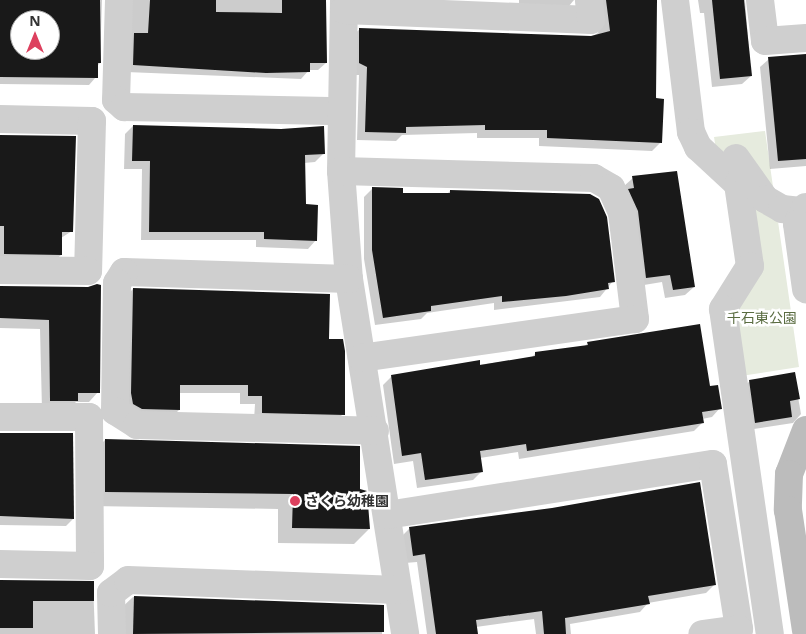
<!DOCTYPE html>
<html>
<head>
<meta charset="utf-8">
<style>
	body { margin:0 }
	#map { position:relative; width:806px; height:634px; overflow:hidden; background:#fff; font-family:"Open Sans","Noto Sans JP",sans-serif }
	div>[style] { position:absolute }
	.green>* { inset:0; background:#e6ebde }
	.shadow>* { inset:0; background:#0003 }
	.building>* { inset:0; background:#191919 }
	.street>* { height:28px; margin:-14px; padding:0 14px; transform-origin:14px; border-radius:14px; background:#cfcfcf }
	.secondary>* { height:28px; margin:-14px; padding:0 14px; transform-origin:14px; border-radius:14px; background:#bcbcbc }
	.dots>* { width:14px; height:14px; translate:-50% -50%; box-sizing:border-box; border:2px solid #fff; border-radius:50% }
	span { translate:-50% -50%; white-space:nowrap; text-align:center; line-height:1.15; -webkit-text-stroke:5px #fff; paint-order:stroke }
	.park-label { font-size:14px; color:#5a6c41 }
	.poi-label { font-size:14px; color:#323232; font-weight:700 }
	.left { translate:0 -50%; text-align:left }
	.north { position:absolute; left:10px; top:10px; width:50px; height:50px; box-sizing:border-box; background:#fff; border:1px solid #adadad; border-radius:50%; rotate:0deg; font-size:14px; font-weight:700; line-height:20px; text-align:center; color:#323232 }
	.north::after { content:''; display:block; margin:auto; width:18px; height:22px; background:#dd405e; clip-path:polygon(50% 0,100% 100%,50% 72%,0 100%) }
</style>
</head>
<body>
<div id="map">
	<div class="green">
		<div style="clip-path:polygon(765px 131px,799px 367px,741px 376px,731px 311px,757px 267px,717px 156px,714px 137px)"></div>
	</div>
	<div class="shadow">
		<div style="clip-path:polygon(evenodd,0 0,102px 0,100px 63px,96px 67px,96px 77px,89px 85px,0 84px,0 0,20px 20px,50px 20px,50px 50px,20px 50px,20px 20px)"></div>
		<div style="clip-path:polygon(123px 0,326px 0,326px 63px,318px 70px,309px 70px,301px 79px,126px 72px)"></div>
		<div style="clip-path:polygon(519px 0,574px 0,564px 12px,519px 10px)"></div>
		<div style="clip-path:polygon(591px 0,646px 0,661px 142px,652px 151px,539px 146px,539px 138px,477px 138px,477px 133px,402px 135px,396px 141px,357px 140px,359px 75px,355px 75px,351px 37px,360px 29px,591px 37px,598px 33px,599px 28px)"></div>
		<div style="clip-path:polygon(698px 0,745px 0,751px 76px,742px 84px,712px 87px,704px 13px,700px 13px)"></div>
		<div style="clip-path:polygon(806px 55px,806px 166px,770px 169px,760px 67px,769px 59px)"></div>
		<div style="clip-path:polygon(133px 126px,323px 154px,315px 162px,304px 163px,305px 205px,316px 240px,308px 249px,256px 247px,256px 240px,141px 240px,142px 169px,124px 169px,125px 134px)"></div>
		<div style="clip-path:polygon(0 136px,72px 231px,61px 238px,61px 255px,54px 261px,0 261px)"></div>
		<div style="clip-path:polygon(633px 178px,694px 287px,685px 295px,665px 298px,662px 282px,638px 286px,624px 186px)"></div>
		<div style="clip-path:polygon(372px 189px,402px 194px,447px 194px,450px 191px,613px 281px,600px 297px,494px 310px,494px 303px,427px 313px,421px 319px,375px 325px,364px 259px,364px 197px)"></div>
		<div style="clip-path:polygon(0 287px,100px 287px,98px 392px,89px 402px,76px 402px,68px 410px,42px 410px,40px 329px,0 328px)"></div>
		<div style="clip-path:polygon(133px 289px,328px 340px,343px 414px,335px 422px,254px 420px,255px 404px,240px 404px,240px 393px,179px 393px,179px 410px,171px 418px,125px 412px,125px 297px)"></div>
		<div style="clip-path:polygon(588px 343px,709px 387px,720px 408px,712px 417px,702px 419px,702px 423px,694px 431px,519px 459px,518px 452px,480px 458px,482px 471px,473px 480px,417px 488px,413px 461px,394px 464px,383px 385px,392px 376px,531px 358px,536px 353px,584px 347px)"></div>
		<div style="clip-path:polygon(794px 374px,801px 414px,793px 423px,747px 430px,741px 389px,750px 381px)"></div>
		<div style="clip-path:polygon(0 434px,73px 519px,66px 526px,0 525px)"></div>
		<div style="clip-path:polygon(105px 440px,358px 490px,369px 529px,354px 544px,278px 543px,278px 509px,91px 506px,90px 455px)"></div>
		<div style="clip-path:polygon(409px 529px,715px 584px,706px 593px,648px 603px,640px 612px,570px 624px,571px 634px,536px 634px,534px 619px,476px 627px,477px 634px,427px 634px,417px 562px,405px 563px,401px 537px)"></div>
		<div style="clip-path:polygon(0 581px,93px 582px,95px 634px,0 634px)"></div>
		<div style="clip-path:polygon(133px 597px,382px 606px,382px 634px,118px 634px,119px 610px)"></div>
	</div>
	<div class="building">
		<div style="clip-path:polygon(evenodd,0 0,100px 0,101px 63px,98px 63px,98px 78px,0 77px,0 0,20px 20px,50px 20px,50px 50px,20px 50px,20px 20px)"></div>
		<div style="clip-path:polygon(150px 0,216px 0,216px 12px,282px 13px,282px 0,326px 0,327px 63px,310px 63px,310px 72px,266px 73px,133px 65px,134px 33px,148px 33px)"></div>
		<div style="clip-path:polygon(606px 0,657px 0,656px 98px,664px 99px,662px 143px,547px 138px,547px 130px,485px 130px,485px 125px,406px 127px,406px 133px,365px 132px,367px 67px,359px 63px,359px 28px,591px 36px,610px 31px)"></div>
		<div style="clip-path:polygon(712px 0,744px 0,752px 76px,720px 79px)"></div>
		<div style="clip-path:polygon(806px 54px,806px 159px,778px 161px,768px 57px)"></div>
		<div style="clip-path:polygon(133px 125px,281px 129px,324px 126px,325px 154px,305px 155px,306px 204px,318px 205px,317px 241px,264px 239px,264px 232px,149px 232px,150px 161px,132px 161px)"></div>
		<div style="clip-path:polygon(0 135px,76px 136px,73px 232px,62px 232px,62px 255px,4px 254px,4px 226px,0 226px)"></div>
		<div style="clip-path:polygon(677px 171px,695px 287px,673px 290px,670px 275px,646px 278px,638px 211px,628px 189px,634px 188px,632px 176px)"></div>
		<div style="clip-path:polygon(372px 187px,403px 188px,403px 193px,450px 193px,450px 190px,590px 194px,599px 199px,607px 217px,615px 282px,608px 283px,609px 289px,566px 296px,502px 302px,502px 296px,431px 306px,431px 311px,383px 318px,372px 250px)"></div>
		<div style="clip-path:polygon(97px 284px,101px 285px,100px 393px,78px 393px,78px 401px,50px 401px,49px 320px,0 318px,0 286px,88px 287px)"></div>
		<div style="clip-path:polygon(133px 288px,330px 294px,329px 339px,343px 339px,345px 351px,345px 415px,262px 413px,262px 396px,248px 396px,248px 385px,180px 385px,180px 410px,142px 409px,133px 404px,131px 393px)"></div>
		<div style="clip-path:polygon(700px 324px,710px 386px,718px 385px,722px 409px,702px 412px,704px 423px,527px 451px,526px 444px,480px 451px,483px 472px,425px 480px,421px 453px,402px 456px,391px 375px,480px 360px,480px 365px,535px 356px,535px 352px,588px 345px,587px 342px)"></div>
		<div style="clip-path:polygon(795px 372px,800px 399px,790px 401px,792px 417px,755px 423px,749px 380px)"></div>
		<div style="clip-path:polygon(0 433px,73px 433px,74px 519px,0 516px)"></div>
		<div style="clip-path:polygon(105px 439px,360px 446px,360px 489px,367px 491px,370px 529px,292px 528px,293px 494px,105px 492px)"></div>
		<div style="clip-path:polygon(700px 482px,716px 585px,648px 596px,650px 604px,565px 618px,566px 634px,544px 634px,542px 611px,476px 620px,478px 634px,436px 634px,425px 554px,413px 556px,409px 527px,552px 508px)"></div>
		<div style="clip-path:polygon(0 580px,94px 581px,94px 601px,33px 601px,33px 628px,0 628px)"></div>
		<div style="clip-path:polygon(134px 596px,384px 605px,384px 632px,133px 634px)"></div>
	</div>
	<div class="street">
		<div style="left:119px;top:0;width:100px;rotate:91.7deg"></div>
		<div style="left:116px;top:100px;width:11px;rotate:41deg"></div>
		<div style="left:124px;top:107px;width:218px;rotate:1.1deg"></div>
		<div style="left:344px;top:0;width:171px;rotate:91deg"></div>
		<div style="left:341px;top:171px;width:108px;rotate:85.8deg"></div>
		<div style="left:349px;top:279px;width:359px;rotate:81deg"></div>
		<div style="left:675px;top:0;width:133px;rotate:83.1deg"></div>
		<div style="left:691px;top:132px;width:17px;rotate:65deg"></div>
		<div style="left:698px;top:147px;width:54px;rotate:42.8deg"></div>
		<div style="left:738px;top:184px;width:83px;rotate:81.7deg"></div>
		<div style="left:750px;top:266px;width:51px;rotate:122.1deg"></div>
		<div style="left:723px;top:309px;width:328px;rotate:81.8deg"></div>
		<div style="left:760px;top:0;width:41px;rotate:83deg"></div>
		<div style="left:765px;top:41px;width:41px;rotate:-4.2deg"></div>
		<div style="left:344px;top:10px;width:247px;rotate:2.3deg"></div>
		<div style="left:591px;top:20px;width:20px;rotate:-96deg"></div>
		<div style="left:0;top:119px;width:92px;rotate:1.2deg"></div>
		<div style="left:92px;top:121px;width:150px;rotate:91.5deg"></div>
		<div style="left:88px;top:271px;width:88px;rotate:-179.3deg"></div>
		<div style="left:736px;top:158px;width:50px;rotate:54.7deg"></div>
		<div style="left:765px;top:199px;width:20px;rotate:30deg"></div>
		<div style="left:782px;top:209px;width:19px;rotate:6deg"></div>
		<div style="left:341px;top:171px;width:253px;rotate:1.6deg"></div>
		<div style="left:594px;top:178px;width:20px;rotate:30deg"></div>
		<div style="left:611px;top:188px;width:27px;rotate:66deg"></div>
		<div style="left:622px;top:213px;width:107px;rotate:83deg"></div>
		<div style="left:635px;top:319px;width:276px;rotate:171.9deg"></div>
		<div style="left:806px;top:207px;width:19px;rotate:118deg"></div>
		<div style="left:797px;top:224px;width:66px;rotate:82.1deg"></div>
		<div style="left:349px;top:279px;width:225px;rotate:-178.2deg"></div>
		<div style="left:124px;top:272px;width:13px;rotate:122deg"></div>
		<div style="left:117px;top:283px;width:128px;rotate:90.9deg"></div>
		<div style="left:115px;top:411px;width:26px;rotate:32deg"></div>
		<div style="left:137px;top:425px;width:238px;rotate:1.4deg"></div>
		<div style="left:0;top:417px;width:89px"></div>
		<div style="left:89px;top:417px;width:149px;rotate:89.6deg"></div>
		<div style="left:90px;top:566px;width:90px;rotate:-178.7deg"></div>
		<div style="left:387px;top:515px;width:330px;rotate:-8.9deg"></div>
		<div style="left:713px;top:464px;width:167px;rotate:81deg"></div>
		<div style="left:739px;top:629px;width:37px;rotate:172deg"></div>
		<div style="left:112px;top:634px;width:41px;rotate:-91.4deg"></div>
		<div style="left:111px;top:593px;width:21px;rotate:-37deg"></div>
		<div style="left:128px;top:580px;width:270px;rotate:2.1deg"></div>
	</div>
	<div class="secondary">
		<div style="left:806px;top:430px;width:47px;rotate:111.1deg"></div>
		<div style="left:789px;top:474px;width:36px;rotate:92deg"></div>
		<div style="left:788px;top:510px;width:121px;rotate:81.5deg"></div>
	</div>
	<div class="dots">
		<div style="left:295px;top:501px;background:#dd405e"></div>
	</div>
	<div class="park-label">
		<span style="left:762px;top:318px">千石東公園</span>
	</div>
	<div class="poi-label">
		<span class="left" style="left:305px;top:501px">さくら幼稚園</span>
	</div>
	<div class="north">N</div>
</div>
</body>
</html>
